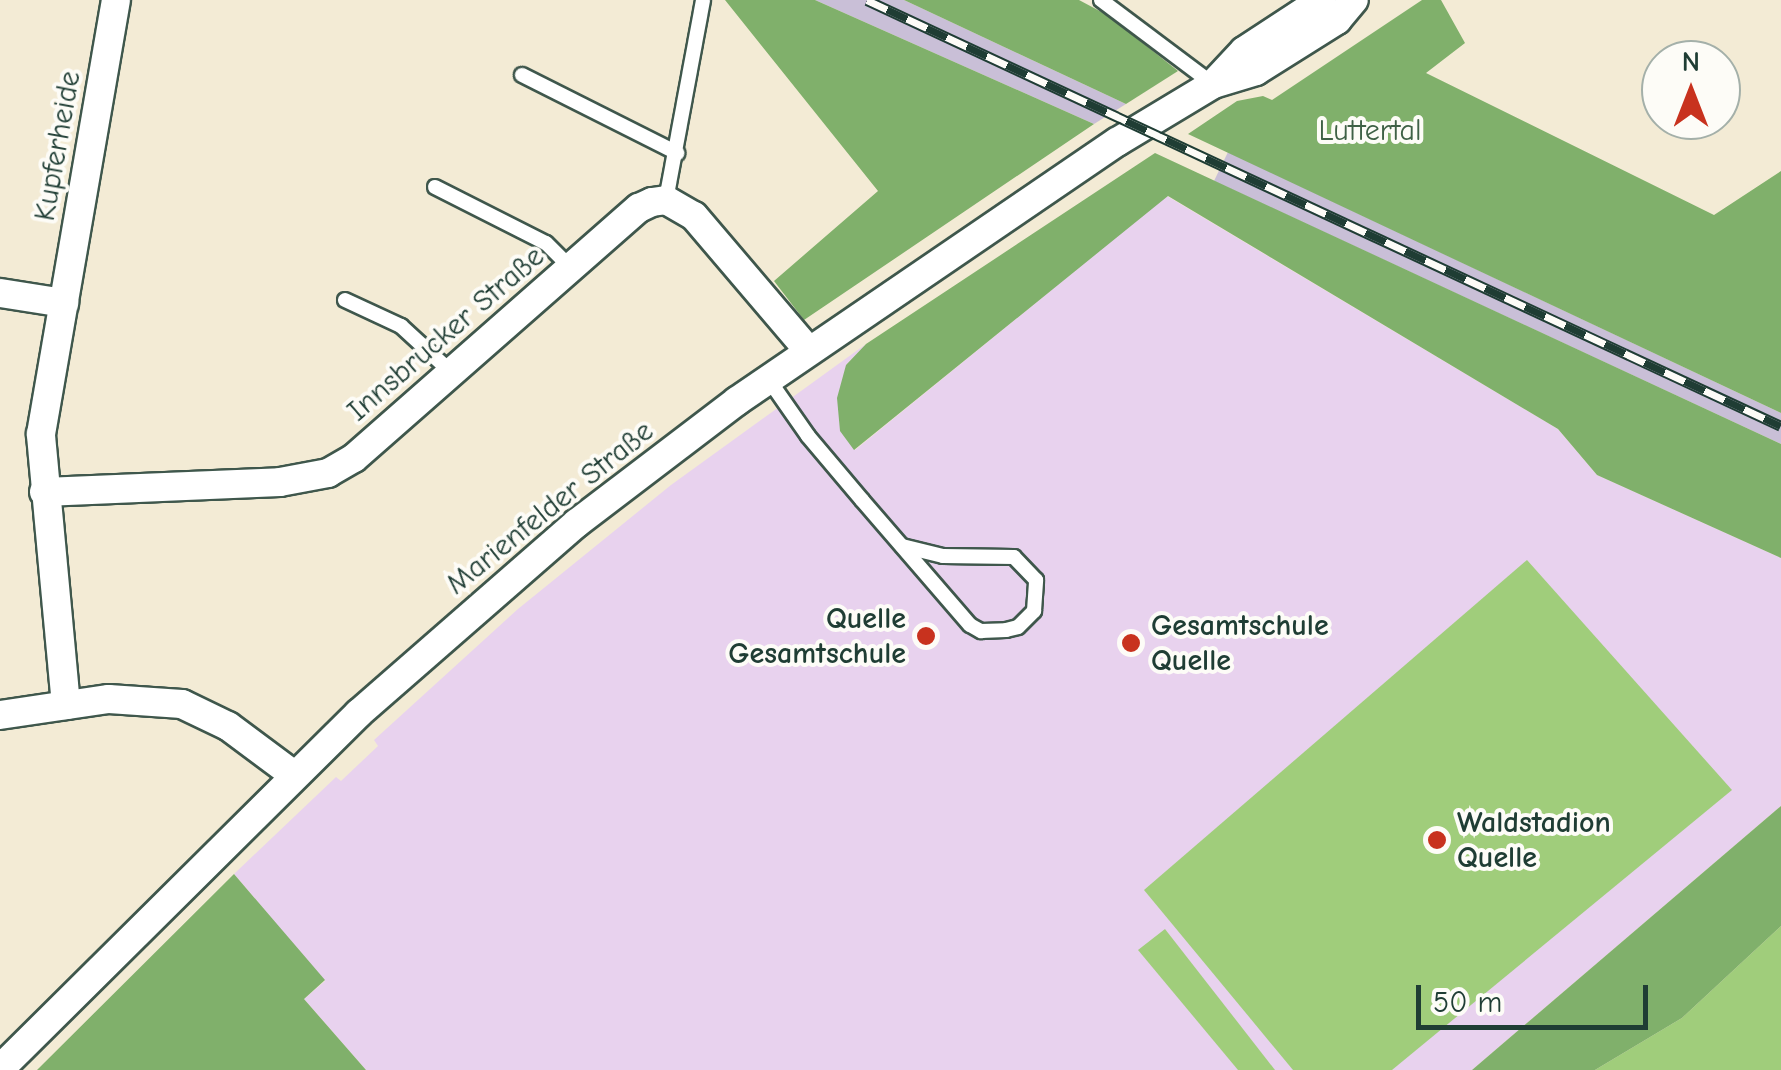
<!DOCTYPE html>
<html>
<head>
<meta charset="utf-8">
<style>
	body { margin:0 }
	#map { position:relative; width:1781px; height:1070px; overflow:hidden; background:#f3ebd5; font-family:"Comic Neue",sans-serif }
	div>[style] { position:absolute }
	.built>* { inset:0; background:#e8d2ee }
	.industrial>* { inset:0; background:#c9bfd7 }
	.green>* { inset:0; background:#a0cd7b }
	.forest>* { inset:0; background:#80b06b }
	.roads { filter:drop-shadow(2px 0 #3f574c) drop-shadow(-2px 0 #3f574c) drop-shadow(0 2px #3f574c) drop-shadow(0 -2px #3f574c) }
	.service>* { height:14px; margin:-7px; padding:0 7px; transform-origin:7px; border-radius:7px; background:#fff }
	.minor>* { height:28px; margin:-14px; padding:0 14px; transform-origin:14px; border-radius:14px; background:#fff }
	.rail>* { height:11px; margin-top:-5.5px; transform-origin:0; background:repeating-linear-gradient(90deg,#fdfcf7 0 22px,#1f3d34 0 44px); box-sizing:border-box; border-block:2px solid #1f3d34 }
	.dots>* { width:28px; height:28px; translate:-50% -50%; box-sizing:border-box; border:5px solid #fdfcf7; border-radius:50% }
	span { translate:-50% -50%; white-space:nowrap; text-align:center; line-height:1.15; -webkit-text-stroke:8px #fdfcf7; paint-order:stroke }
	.park-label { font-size:30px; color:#3f6146 }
	.street-label { font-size:30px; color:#1f3d34 }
	.poi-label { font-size:30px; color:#1f3d34; font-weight:700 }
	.right { translate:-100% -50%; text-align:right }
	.left { translate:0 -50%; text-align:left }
	.north { position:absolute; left:1641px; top:40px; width:100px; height:100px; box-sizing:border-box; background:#fdfcf7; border:2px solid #a4b0a9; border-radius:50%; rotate:0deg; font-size:28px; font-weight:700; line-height:40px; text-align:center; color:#1f3d34 }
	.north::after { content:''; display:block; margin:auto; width:35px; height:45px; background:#c8321e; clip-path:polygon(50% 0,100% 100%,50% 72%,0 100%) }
	.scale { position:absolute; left:1416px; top:985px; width:232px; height:45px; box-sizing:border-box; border:5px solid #1f3d34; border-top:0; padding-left:12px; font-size:30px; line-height:35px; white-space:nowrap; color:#1f3d34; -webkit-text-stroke:8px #fdfcf7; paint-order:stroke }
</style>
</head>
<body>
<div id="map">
	<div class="built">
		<div style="clip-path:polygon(1167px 196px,1558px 429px,1597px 475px,1781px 558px,1781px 806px,1472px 1070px,366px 1070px,304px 999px,325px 981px,234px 874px,336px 777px,341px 781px,378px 746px,374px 740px,518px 609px,671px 485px,866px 344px,846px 365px,855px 450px)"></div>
	</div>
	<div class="industrial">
		<div style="clip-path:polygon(815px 0,904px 0,1126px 104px,1094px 124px)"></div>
		<div style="clip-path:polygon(1228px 152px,1781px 413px,1781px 444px,1214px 181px)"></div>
	</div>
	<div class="green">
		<div style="clip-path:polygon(1527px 560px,1732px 790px,1392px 1070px,1293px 1070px,1144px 890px)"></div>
		<div style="clip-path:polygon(1781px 926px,1781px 1070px,1595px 1070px,1682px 1018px)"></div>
		<div style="clip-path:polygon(1165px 929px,1275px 1070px,1238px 1070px,1138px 950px)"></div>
	</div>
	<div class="forest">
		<div style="clip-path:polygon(725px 0,815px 0,1094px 124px,804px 320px,774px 281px,878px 191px)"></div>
		<div style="clip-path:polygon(904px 0,1079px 0,1109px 16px,1178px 71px,1126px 104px)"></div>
		<div style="clip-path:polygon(1422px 0,1441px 0,1465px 43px,1426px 73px,1714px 215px,1781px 171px,1781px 413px,1188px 134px,1237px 101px,1263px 96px,1272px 100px)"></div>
		<div style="clip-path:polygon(1155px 153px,1781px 444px,1781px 558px,1597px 475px,1558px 429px,1168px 196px,854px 450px,840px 431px,837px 398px,846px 365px,866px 344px)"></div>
		<div style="clip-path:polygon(1781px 806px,1781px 926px,1682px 1018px,1595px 1070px,1472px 1070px)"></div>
		<div style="clip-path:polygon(234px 874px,325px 980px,304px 999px,366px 1070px,37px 1070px)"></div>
	</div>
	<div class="roads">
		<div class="service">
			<div style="left:1101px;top:0;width:140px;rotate:36.9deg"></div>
			<div style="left:522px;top:75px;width:174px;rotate:26.7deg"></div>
			<div style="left:435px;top:187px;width:124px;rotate:26.8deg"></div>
			<div style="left:546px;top:243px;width:35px;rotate:45deg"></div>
			<div style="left:666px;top:200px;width:203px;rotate:-79.5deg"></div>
			<div style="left:345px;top:300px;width:62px;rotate:24.9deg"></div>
			<div style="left:401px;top:326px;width:68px;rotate:42.6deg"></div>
			<div style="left:769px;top:380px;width:68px;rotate:55.1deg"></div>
			<div style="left:808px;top:436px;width:84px;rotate:49.8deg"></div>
			<div style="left:862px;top:500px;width:165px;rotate:49.2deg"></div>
			<div style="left:970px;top:625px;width:13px;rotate:29deg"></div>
			<div style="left:981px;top:631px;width:25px;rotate:-2deg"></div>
			<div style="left:1006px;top:630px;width:12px;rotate:-14deg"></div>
			<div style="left:1018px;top:627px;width:23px;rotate:-45deg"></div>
			<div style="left:1034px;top:611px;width:31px;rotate:-86deg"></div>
			<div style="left:1036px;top:580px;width:32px;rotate:-134deg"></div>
			<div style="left:1014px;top:557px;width:71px;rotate:-179.2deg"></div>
			<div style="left:943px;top:556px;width:42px;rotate:-166.3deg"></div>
		</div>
		<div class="minor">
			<div style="left:1214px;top:83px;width:44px;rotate:-46.8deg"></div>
			<div style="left:1244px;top:51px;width:93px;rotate:-33.2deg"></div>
			<div style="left:0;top:293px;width:65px;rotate:8.9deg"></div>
			<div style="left:44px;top:492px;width:236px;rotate:-2.4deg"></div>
			<div style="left:280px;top:482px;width:49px;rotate:-10.6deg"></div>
			<div style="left:328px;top:473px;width:30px;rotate:-30deg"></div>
			<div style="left:354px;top:458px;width:379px;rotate:-41.3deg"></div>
			<div style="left:639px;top:208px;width:14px;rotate:-25deg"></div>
			<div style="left:652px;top:202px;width:14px;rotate:-8deg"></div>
			<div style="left:666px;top:200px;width:32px;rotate:30deg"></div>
			<div style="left:694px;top:216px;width:177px;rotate:49.6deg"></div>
			<div style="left:66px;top:705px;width:272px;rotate:-95.3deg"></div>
			<div style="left:41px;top:434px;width:440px;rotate:-80.2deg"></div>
			<div style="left:0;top:715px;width:110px;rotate:-8.4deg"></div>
			<div style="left:109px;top:699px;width:73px;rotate:3.9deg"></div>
			<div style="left:182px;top:704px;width:51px;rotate:25.6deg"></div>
			<div style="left:228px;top:726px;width:82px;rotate:36.6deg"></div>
			<div style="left:0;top:1069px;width:506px;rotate:-44.76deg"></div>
			<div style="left:359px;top:713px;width:289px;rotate:-41.1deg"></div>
			<div style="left:577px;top:523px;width:201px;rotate:-37.3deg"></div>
			<div style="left:737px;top:401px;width:460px;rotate:-34.3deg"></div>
			<div style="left:1117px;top:142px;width:112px;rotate:-31.1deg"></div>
			<div style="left:1213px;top:84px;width:45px;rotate:-16.8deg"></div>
			<div style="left:1256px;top:71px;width:96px;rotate:-32.2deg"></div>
			<div style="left:1337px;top:20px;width:26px;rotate:-50deg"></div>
		</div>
	</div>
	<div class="rail">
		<div style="left:867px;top:0;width:1008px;rotate:24.99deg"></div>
	</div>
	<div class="dots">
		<div style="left:926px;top:636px;background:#c8321e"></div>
		<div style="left:1131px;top:643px;background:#c8321e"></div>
		<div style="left:1437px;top:840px;background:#c8321e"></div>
	</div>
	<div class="park-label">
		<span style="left:1370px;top:131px">Luttertal</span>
	</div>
	<div class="street-label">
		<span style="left:58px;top:146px;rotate:-80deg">Kupferheide</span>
		<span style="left:446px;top:334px;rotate:-41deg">Innsbrucker Straße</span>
		<span style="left:550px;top:508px;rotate:-39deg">Marienfelder Straße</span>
	</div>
	<div class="poi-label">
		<span class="right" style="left:906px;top:636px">Quelle<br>Gesamtschule</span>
		<span class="left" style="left:1151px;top:643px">Gesamtschule<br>Quelle</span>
		<span class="left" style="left:1457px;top:840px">Waldstadion<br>Quelle</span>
	</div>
	<div class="north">N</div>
	<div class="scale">50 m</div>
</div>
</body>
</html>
